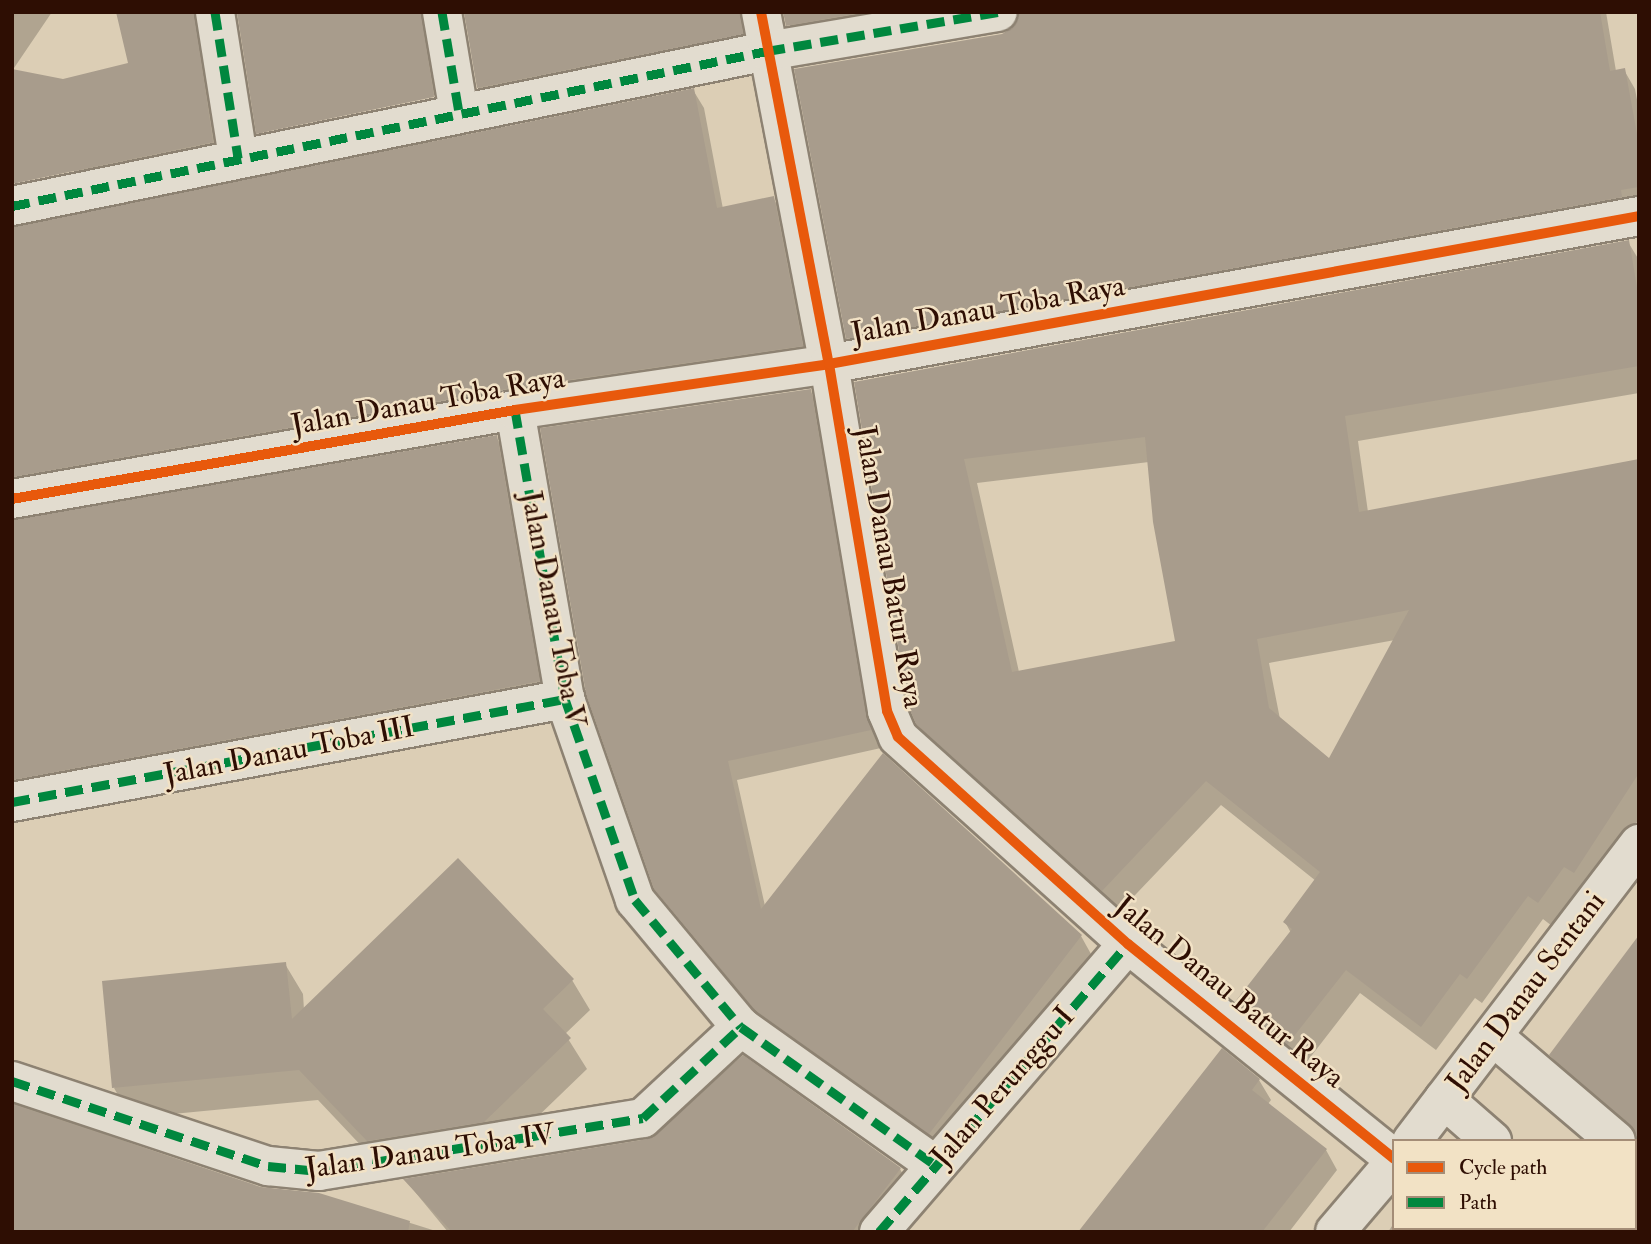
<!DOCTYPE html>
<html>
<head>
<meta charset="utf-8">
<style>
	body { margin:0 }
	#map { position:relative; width:1651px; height:1244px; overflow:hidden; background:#dcceb5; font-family:"IM FELL Double Pica",serif }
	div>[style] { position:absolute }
	.shadow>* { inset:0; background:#0003 }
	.building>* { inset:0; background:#a89c8c }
	.roads { filter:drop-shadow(2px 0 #8d8272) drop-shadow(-2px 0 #8d8272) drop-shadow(0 2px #8d8272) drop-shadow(0 -2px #8d8272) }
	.street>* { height:38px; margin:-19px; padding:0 19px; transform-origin:19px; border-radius:19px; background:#e2dccf }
	.secondary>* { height:38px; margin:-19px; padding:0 19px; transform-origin:19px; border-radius:19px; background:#e2dccf }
	.quiet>* { height:9px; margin-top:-4.5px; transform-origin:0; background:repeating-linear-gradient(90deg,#00873e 0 18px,transparent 0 27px) }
	.cycleway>* { height:10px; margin:-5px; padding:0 5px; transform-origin:5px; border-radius:5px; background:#e8590c }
	span { translate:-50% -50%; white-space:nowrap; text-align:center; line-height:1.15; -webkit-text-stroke:5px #f2e2c5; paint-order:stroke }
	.street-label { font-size:30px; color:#2e0e03 }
	.frame { position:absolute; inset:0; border:14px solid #2e0e03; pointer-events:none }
	.legend { position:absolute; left:1392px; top:1139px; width:245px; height:91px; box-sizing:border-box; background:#f2e2c5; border:2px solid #a48d77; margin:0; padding:9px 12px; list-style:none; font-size:21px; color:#2e0e03 }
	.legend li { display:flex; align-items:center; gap:14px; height:35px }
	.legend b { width:35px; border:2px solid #a48d77 }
</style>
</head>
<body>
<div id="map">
	<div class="shadow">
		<div style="clip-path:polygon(12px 12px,52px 12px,12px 71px,63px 80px,130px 64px,118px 12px,217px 12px,223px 161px,126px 181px,12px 158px)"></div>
		<div style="clip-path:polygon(237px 12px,445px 12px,440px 94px,263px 130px,263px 134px,441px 97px,444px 116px,269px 152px,258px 133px)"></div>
		<div style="clip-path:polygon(464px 12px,765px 12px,753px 53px,490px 107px,479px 88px)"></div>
		<div style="clip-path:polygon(778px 12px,988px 12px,799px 44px,785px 15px)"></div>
		<div style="clip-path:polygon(1016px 12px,1606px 12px,1616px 71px,1624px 70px,1635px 89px,1639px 110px,1639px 208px,859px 357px,848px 338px,1003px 35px,1014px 30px,1020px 14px)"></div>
		<div style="clip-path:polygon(693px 90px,704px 108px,723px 209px,773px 198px,784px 216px,812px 364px,12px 499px,12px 229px)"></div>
		<div style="clip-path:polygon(evenodd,1628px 242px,1639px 260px,1639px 393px,1358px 441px,1368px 512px,1639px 623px,1639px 819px,1589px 897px,1579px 890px,1552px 926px,1543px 919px,1482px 1003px,1475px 998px,1436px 1050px,1360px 993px,1302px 1068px,1251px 1027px,1237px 1002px,1291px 933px,1285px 922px,1316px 881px,1221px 805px,1117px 914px,932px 749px,918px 723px,856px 383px,1628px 242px,1149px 462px,1177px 643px,1019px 672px,977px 483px,1149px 462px,1628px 242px,1395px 640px,1330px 760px,1280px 719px,1269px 663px,1395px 640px)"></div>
		<div style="clip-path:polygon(810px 391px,821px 409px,881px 748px,737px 780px,765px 906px,1081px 936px,1091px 954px,940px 1151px,768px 1029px,656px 888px)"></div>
		<div style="clip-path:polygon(496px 437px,507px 455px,549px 700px,12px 804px,12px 522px)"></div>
		<div style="clip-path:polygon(1639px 937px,1639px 1145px,1563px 1076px,1551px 1055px)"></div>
		<div style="clip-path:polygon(285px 964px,303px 994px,304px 1010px,572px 980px,590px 1010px,565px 1034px,587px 1069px,501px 1152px,385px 1171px,318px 1100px,131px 1118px,114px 1088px)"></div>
		<div style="clip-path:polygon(1222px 1050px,1259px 1080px,1271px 1100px,1268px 1104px,1326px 1150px,1337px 1170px,1289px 1232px,1080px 1232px)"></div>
		<div style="clip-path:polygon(743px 1057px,900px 1169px,910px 1187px,877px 1232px,448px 1232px,406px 1181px,648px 1141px)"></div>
		<div style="clip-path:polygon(12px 1102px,261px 1188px,318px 1194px,439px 1232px,12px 1232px)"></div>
		<div style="clip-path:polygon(1394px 1223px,1394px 1228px,1544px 1232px,1388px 1232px)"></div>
	</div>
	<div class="building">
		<div style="clip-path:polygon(116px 12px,194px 12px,213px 142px,12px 184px,12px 69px,63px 79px,128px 63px)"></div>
		<div style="clip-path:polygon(237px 12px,421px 12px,434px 97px,256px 134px)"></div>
		<div style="clip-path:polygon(464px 12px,740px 12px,743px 34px,477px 88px)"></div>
		<div style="clip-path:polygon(783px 12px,865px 12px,786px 26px)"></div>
		<div style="clip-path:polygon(1019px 12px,1600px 12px,1610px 71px,1625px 68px,1639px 145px,1639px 187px,1621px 190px,1622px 197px,846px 339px,794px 69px,1002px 34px,1012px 28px)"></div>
		<div style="clip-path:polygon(694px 88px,717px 208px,774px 196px,803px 346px,512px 388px,12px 477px,12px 227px)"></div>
		<div style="clip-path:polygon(evenodd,1629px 240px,1639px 299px,1639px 366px,1345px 416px,1359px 512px,1639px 459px,1639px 773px,1574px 873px,1564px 867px,1538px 903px,1528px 896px,1467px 979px,1460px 974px,1421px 1027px,1346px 970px,1287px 1045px,1235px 1002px,1292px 929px,1283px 922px,1320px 872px,1206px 781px,1102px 891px,916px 724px,908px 705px,854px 382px,1629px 240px,1145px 437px,1153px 522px,1175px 641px,1012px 672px,964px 459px,1145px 437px,1629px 240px,1409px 610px,1329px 758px,1269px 708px,1257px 639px,1409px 610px)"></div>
		<div style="clip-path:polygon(811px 389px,871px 730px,728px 761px,761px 909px,883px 753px,1082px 935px,929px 1134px,756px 1011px,654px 889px,586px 694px,540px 428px)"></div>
		<div style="clip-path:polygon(497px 435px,540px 681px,12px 780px,12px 520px)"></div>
		<div style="clip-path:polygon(458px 858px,574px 979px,543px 1009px,571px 1038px,484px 1122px,367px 1141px,299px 1070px,112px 1088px,102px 981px,286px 962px,292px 1019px)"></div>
		<div style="clip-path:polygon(1639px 935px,1639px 1139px,1630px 1124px,1549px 1055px)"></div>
		<div style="clip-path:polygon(1222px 1048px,1260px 1079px,1252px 1090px,1327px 1149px,1262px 1232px,1078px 1232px)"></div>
		<div style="clip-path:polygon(743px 1055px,901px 1168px,852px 1232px,452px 1232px,403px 1179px,647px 1139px)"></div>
		<div style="clip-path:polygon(12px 1104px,261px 1187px,319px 1193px,410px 1221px,408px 1232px,12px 1232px)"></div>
	</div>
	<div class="roads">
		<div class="street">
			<div style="left:215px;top:12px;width:148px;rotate:81deg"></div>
			<div style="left:442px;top:12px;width:101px;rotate:80.4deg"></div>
			<div style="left:761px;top:12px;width:359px;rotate:79.1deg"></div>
			<div style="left:829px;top:364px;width:352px;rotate:80.5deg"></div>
			<div style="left:887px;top:711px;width:28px;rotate:67deg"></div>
			<div style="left:898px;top:737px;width:309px;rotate:42deg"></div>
			<div style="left:1128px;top:944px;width:342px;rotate:38.9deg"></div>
			<div style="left:12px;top:206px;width:771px;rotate:-11.6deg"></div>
			<div style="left:767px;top:51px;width:234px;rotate:-9.6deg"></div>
			<div style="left:515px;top:410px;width:293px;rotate:80.2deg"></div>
			<div style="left:565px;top:699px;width:213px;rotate:70.8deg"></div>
			<div style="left:635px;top:900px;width:165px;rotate:50.2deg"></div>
			<div style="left:741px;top:1027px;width:238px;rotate:35.4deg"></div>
			<div style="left:12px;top:499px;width:511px;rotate:-10.03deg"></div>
			<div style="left:515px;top:410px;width:317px;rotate:-8.3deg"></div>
			<div style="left:829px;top:364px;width:823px;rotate:-10.35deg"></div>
			<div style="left:12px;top:802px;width:563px;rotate:-10.55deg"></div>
			<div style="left:1494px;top:1037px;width:160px;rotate:40.4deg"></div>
			<div style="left:12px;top:1081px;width:270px;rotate:18.4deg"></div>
			<div style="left:268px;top:1166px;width:51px;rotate:5.6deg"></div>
			<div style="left:319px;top:1171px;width:328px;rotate:-9.3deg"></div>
			<div style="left:643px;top:1118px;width:134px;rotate:-42.9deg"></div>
			<div style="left:1444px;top:1099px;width:64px;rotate:41.2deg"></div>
			<div style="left:1592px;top:1228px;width:6px;rotate:45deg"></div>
			<div style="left:879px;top:1232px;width:381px;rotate:-49.2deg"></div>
		</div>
		<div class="secondary">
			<div style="left:1412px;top:1141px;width:374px;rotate:-52.6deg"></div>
			<div style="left:1335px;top:1232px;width:91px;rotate:-49.5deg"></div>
		</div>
	</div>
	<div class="quiet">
		<div style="left:215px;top:12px;width:148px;rotate:81deg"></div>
		<div style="left:442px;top:12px;width:101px;rotate:80.4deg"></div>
		<div style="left:12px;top:206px;width:771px;rotate:-11.6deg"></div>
		<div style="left:767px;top:51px;width:234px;rotate:-9.6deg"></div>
		<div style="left:515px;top:410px;width:293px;rotate:80.2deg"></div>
		<div style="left:565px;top:699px;width:213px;rotate:70.8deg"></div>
		<div style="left:635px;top:900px;width:165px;rotate:50.2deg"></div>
		<div style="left:741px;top:1027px;width:238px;rotate:35.4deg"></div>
		<div style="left:12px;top:802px;width:563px;rotate:-10.55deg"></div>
		<div style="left:12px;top:1081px;width:270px;rotate:18.4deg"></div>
		<div style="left:268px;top:1166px;width:51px;rotate:5.6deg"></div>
		<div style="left:319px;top:1171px;width:328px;rotate:-9.3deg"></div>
		<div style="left:643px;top:1118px;width:134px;rotate:-42.9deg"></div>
		<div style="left:879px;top:1232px;width:381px;rotate:-49.2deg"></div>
	</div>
	<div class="cycleway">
		<div style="left:761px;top:12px;width:359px;rotate:79.1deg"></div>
		<div style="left:829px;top:364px;width:352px;rotate:80.5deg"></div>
		<div style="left:887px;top:711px;width:28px;rotate:67deg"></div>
		<div style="left:898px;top:737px;width:309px;rotate:42deg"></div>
		<div style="left:1128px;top:944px;width:342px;rotate:38.9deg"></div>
		<div style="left:12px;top:499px;width:511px;rotate:-10.03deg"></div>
		<div style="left:515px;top:410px;width:317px;rotate:-8.3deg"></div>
		<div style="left:829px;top:364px;width:823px;rotate:-10.35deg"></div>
	</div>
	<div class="street-label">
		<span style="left:988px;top:310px;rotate:-10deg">Jalan Danau Toba Raya</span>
		<span style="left:428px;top:402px;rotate:-10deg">Jalan Danau Toba Raya</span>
		<span style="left:889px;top:567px;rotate:80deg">Jalan Danau Batur Raya</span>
		<span style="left:553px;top:609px;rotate:79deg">Jalan Danau Toba V</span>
		<span style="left:289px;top:751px;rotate:-11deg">Jalan Danau Toba III</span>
		<span style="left:1229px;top:992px;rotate:39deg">Jalan Danau Batur Raya</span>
		<span style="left:1526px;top:992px;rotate:-53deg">Jalan Danau Sentani</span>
		<span style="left:1003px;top:1087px;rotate:-49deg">Jalan Perunggu I</span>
		<span style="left:430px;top:1152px;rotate:-8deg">Jalan Danau Toba IV</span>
	</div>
	<div class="frame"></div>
	<ul class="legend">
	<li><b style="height:9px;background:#e8590c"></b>Cycle path</li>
	<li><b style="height:9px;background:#00873e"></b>Path</li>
	</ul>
</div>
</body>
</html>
